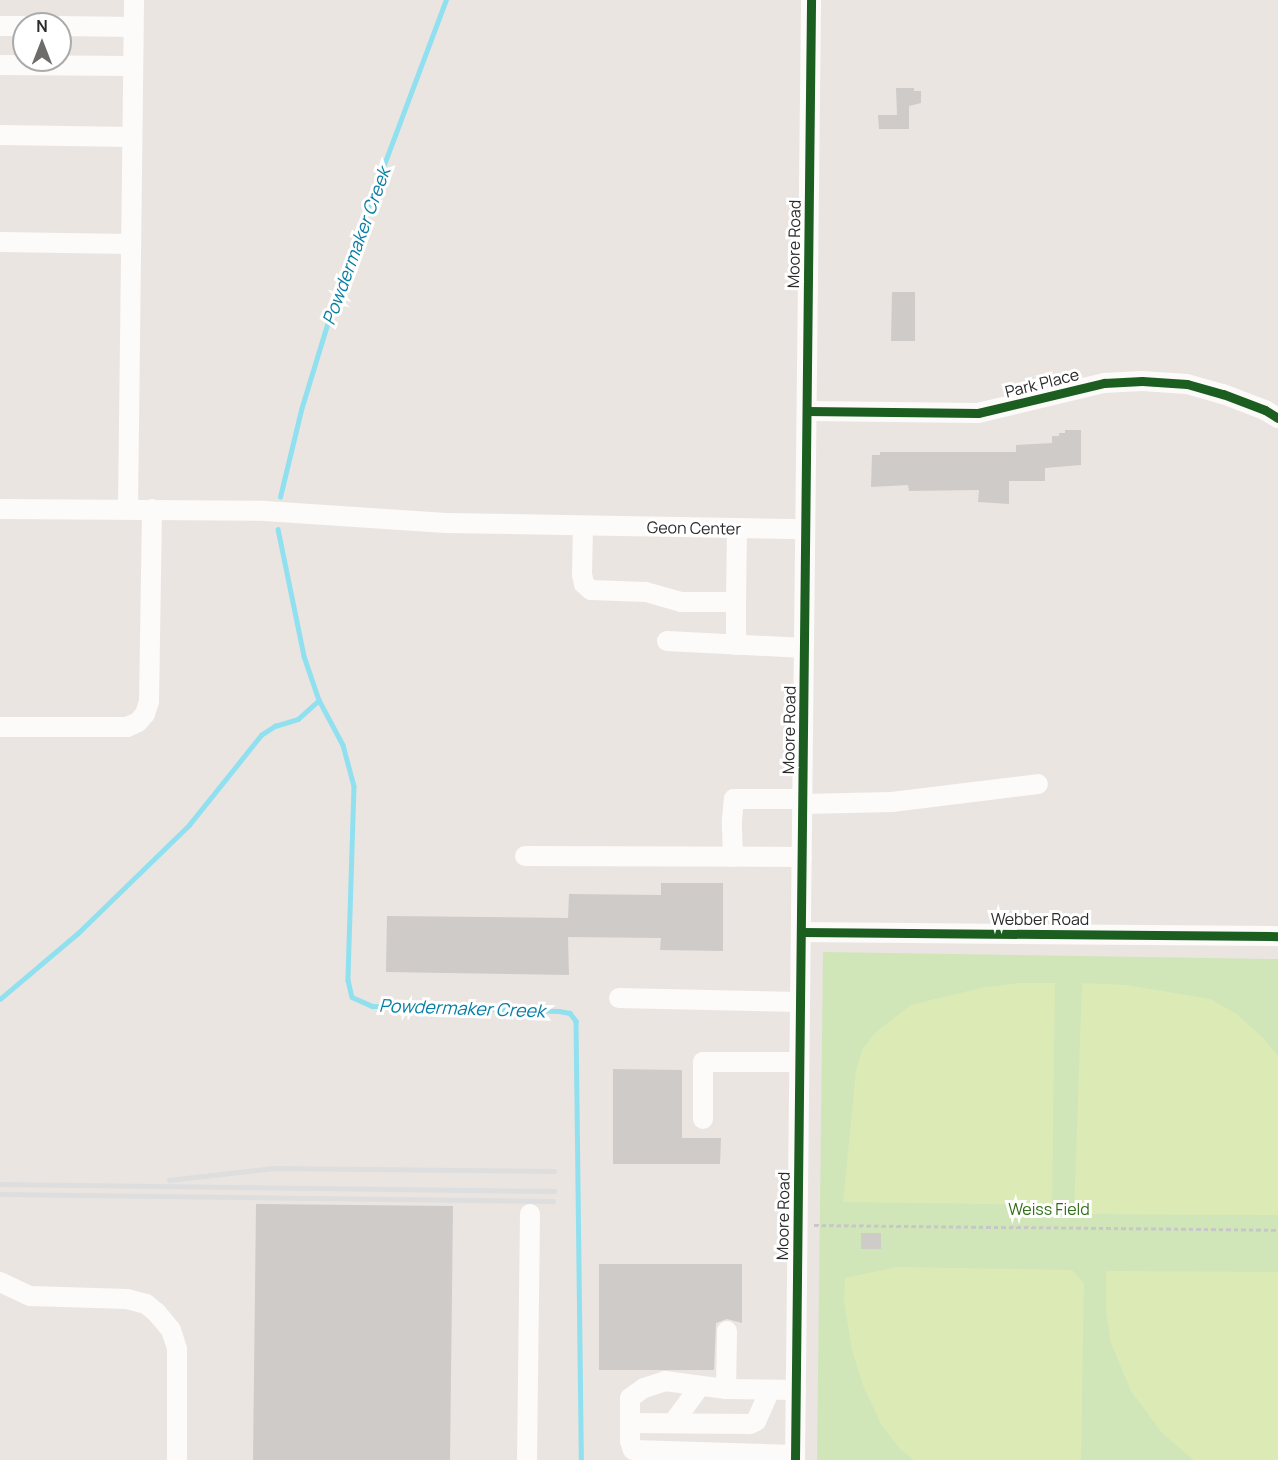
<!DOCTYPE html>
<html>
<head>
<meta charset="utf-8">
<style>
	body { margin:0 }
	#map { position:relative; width:1278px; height:1460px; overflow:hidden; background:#eae5e1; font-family:Manrope,sans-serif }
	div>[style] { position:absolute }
	.green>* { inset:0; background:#d0e6b8 }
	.pitch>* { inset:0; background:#dceab6 }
	.stream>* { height:4.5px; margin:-2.25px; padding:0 2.25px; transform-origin:2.25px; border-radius:2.25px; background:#91e0ef }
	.building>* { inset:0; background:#cfcbc8 }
	.path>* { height:3px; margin-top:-1.5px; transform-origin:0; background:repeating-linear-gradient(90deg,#c8c7c7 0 4.5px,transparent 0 7.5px) }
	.minor>* { height:20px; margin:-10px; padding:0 10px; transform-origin:10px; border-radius:10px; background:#fcfbfa }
	.rail>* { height:4.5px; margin:-2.25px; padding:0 2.25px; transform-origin:2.25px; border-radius:2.25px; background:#dededf }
	.cycleway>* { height:9px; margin:-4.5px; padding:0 4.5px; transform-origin:4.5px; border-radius:4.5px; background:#1b5e20 }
	span { translate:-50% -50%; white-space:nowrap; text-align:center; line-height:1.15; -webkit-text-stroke:6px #fff; paint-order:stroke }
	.street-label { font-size:16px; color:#2b2b2b }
	.park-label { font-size:16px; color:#316d17 }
	.water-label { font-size:18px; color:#077ea4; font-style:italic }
	.north { position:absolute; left:12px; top:12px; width:60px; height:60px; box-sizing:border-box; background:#fff; border:2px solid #aaa; border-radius:50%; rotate:0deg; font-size:16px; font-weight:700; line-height:24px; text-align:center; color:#2b2b2b }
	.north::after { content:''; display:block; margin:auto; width:21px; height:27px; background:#6e6c6b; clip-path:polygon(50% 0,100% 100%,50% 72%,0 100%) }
</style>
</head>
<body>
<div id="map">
	<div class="green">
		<div style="clip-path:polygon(823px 952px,1278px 959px,1278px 1460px,817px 1460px)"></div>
	</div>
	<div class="pitch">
		<div style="clip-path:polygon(1020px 983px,1055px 983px,1052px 1205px,843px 1202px,856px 1071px,862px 1050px,876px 1032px,911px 1005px,985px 987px)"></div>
		<div style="clip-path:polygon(1082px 983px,1127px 985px,1210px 999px,1237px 1014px,1265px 1040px,1278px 1056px,1278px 1215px,1074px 1214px)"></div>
		<div style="clip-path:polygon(898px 1267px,1072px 1270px,1084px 1283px,1081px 1460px,914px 1460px,900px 1449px,881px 1424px,863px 1385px,852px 1350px,844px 1301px,845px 1278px)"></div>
		<div style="clip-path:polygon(1106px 1271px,1278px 1272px,1278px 1460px,1194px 1460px,1163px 1434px,1131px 1391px,1111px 1343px,1106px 1311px)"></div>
	</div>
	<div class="stream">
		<div style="left:280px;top:497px;width:89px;rotate:-76.4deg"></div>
		<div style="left:301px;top:410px;width:137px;rotate:-73deg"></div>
		<div style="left:341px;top:279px;width:298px;rotate:-69.4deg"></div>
		<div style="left:278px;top:529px;width:130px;rotate:78.4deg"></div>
		<div style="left:304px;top:656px;width:46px;rotate:71.2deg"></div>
		<div style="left:319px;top:700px;width:51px;rotate:61.9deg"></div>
		<div style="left:343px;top:745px;width:42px;rotate:75deg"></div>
		<div style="left:354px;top:786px;width:194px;rotate:91.8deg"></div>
		<div style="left:348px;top:980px;width:17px;rotate:77deg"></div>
		<div style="left:352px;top:997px;width:22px;rotate:24deg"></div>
		<div style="left:372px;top:1006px;width:187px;rotate:1.5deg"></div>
		<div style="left:559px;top:1011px;width:11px;rotate:10deg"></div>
		<div style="left:570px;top:1013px;width:10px;rotate:53deg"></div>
		<div style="left:576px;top:1021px;width:439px;rotate:89.3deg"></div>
		<div style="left:0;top:999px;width:102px;rotate:-40.2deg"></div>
		<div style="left:78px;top:933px;width:155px;rotate:-44.2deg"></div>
		<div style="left:189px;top:825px;width:115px;rotate:-51.3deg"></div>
		<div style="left:261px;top:735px;width:17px;rotate:-33deg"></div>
		<div style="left:275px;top:726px;width:24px;rotate:-17deg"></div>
		<div style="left:298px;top:719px;width:28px;rotate:-42deg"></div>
	</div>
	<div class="building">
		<div style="clip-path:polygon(896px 88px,914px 88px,914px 91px,921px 91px,921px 103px,909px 106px,909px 129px,879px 129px,878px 115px,897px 115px)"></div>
		<div style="clip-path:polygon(892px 292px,915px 292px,915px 341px,891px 341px)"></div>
		<div style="clip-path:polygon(1065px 430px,1081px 430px,1081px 465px,1045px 468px,1045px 481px,1009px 481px,1009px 504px,978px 502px,979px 490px,909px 491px,908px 485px,871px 487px,872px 455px,880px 455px,880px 452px,1016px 452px,1016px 445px,1052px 443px,1052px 436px,1059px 436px,1059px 433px,1065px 433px)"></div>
		<div style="clip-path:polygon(661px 883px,723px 883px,723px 951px,660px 950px,661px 938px,568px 937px,569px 975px,386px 972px,387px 916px,568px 918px,569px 894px,661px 895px)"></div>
		<div style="clip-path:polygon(613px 1069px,682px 1070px,682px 1138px,721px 1138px,720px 1164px,613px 1164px)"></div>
		<div style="clip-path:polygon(256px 1204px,453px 1206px,450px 1460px,253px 1460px)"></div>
		<div style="clip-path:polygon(861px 1233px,881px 1233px,881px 1249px,861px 1249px)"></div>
		<div style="clip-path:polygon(599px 1264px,742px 1264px,742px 1323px,727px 1319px,716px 1323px,714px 1370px,599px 1370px)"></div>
	</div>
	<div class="path">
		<div style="left:814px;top:1225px;width:464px;rotate:0.6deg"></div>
	</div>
	<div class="minor">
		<div style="left:0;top:26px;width:24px"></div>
		<div style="left:60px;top:26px;width:73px;rotate:0.8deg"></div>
		<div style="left:0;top:65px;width:132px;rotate:0.4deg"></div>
		<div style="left:0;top:135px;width:131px;rotate:0.9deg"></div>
		<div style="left:0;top:242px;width:130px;rotate:0.9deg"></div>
		<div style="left:807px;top:411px;width:171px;rotate:0.7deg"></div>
		<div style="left:978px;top:413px;width:130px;rotate:-13.4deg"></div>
		<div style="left:1104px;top:383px;width:38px;rotate:-3deg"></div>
		<div style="left:1142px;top:381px;width:45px;rotate:3.8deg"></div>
		<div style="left:1187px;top:384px;width:37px;rotate:16deg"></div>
		<div style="left:1223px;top:394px;width:45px;rotate:20.9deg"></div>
		<div style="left:1265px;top:410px;width:15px;rotate:32deg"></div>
		<div style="left:0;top:509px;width:265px;rotate:0.4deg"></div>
		<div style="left:265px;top:511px;width:181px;rotate:3.8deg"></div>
		<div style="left:446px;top:523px;width:359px;rotate:1deg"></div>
		<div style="left:128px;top:509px;width:509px;rotate:-89.32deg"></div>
		<div style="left:583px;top:526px;width:48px;rotate:91.2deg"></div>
		<div style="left:582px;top:574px;width:10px;rotate:79deg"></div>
		<div style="left:584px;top:584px;width:9px;rotate:41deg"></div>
		<div style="left:591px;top:590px;width:55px;rotate:2.1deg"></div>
		<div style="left:646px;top:592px;width:37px;rotate:16deg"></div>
		<div style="left:682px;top:602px;width:54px"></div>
		<div style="left:736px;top:602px;width:74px;rotate:-89.2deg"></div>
		<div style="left:667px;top:641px;width:137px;rotate:2.9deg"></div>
		<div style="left:736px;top:645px;width:43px;rotate:-90deg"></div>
		<div style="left:0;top:727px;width:127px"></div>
		<div style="left:127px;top:727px;width:12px;rotate:-24deg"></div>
		<div style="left:138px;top:722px;width:11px;rotate:-49deg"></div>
		<div style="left:145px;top:714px;width:13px;rotate:-72deg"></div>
		<div style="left:149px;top:702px;width:193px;rotate:-89.1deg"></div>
		<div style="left:803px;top:804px;width:89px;rotate:-1.3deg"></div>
		<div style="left:892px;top:802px;width:147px;rotate:-7deg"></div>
		<div style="left:525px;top:856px;width:277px;rotate:0.2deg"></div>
		<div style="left:733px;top:857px;width:37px;rotate:-92deg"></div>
		<div style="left:732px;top:820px;width:21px;rotate:-85deg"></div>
		<div style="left:734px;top:799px;width:69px"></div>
		<div style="left:801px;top:932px;width:477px;rotate:0.5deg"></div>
		<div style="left:619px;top:998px;width:181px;rotate:1.3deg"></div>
		<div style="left:703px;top:1119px;width:57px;rotate:-90deg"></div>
		<div style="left:703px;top:1062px;width:96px"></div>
		<div style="left:0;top:1282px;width:33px;rotate:25deg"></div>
		<div style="left:30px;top:1296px;width:97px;rotate:1.8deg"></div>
		<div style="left:127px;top:1299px;width:20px;rotate:15deg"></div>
		<div style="left:146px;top:1304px;width:13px;rotate:39deg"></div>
		<div style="left:156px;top:1312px;width:23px;rotate:50deg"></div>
		<div style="left:171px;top:1330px;width:20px;rotate:72deg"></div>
		<div style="left:177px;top:1349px;width:111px;rotate:90deg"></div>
		<div style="left:726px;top:1389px;width:58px;rotate:-89deg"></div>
		<div style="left:770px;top:1390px;width:34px;rotate:114deg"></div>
		<div style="left:756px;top:1421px;width:7px;rotate:153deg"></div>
		<div style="left:750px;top:1424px;width:120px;rotate:-179.5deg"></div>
		<div style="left:630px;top:1423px;width:25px;rotate:-90deg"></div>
		<div style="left:630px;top:1398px;width:17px;rotate:-36deg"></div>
		<div style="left:644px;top:1388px;width:22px;rotate:-18deg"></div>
		<div style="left:665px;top:1381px;width:62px;rotate:7.5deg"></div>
		<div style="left:726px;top:1389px;width:70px;rotate:0.8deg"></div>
		<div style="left:630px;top:1423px;width:18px;rotate:90deg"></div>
		<div style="left:630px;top:1441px;width:9px;rotate:72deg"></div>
		<div style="left:633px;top:1450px;width:162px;rotate:1.8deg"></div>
		<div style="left:673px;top:1423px;width:46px;rotate:-53.9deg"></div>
		<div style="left:527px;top:1460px;width:246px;rotate:-89.3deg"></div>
		<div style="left:795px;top:1460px;width:1460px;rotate:-89.37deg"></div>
	</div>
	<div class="rail">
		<div style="left:169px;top:1180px;width:106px;rotate:-6.5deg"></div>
		<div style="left:274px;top:1168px;width:280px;rotate:0.6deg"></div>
		<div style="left:0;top:1184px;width:554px;rotate:0.72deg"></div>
		<div style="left:0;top:1194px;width:553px;rotate:0.73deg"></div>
	</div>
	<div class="cycleway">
		<div style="left:807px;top:411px;width:171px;rotate:0.7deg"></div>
		<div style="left:978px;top:413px;width:130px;rotate:-13.4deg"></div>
		<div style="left:1104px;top:383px;width:38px;rotate:-3deg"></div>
		<div style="left:1142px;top:381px;width:45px;rotate:3.8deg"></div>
		<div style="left:1187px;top:384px;width:37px;rotate:16deg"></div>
		<div style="left:1223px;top:394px;width:45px;rotate:20.9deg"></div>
		<div style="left:1265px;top:410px;width:15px;rotate:32deg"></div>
		<div style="left:801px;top:932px;width:477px;rotate:0.5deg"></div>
		<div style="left:795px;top:1460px;width:1460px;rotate:-89.37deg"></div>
	</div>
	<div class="street-label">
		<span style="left:794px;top:244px;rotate:-89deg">Moore Road</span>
		<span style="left:1042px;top:383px;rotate:-14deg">Park Place</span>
		<span style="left:694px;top:528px;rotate:1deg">Geon Center</span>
		<span style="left:789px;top:730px;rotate:-89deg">Moore Road</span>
		<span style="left:1040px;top:919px">Webber Road</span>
		<span style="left:783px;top:1216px;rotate:-89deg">Moore Road</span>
	</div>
	<div class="park-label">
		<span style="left:1049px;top:1209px">Weiss Field</span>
	</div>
	<div class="water-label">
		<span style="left:356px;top:246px;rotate:-70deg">Powdermaker Creek</span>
		<span style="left:462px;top:1008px;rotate:2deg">Powdermaker Creek</span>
	</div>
	<div class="north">N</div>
</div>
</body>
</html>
